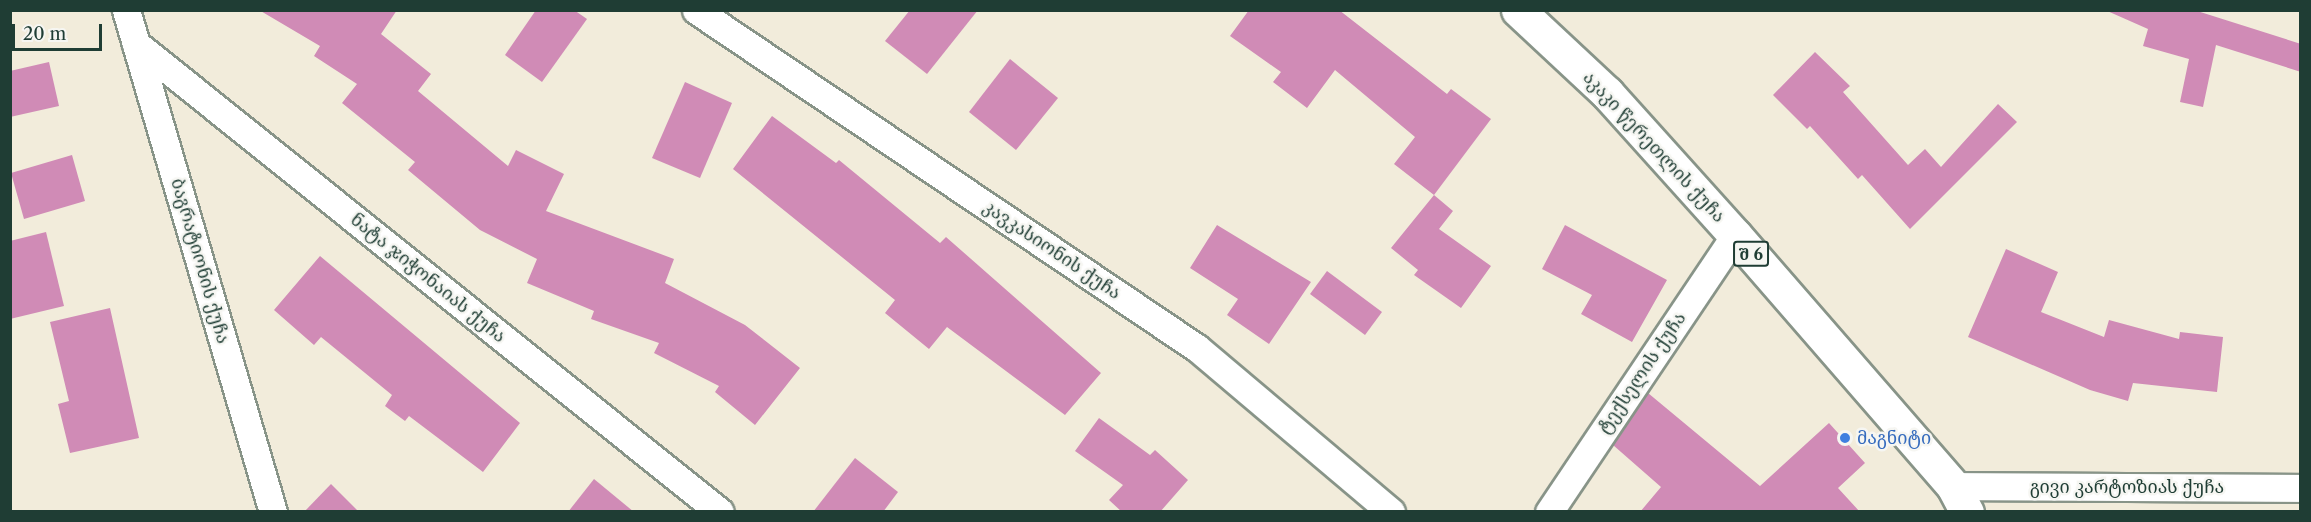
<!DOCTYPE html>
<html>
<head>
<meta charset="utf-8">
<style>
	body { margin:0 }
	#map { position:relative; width:2311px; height:522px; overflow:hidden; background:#f2ecdb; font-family:"Libre Caslon Text","Noto Serif Georgian",serif }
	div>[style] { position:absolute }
	.building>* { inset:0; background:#d08bb6 }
	.roads { filter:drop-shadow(2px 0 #889488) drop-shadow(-2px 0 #889488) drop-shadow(0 2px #889488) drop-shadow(0 -2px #889488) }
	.minor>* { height:27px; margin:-13.5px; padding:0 13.5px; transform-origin:13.5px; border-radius:13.5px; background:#fff }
	.primary>* { height:33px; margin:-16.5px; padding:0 16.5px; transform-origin:16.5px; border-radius:16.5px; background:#fff }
	.dots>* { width:16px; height:16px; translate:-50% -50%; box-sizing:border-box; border:3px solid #f6f6f2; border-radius:50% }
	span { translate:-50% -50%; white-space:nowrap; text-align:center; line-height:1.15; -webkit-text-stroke:5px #f6f6f2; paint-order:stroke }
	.shield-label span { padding:2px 4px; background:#f6f6f2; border:2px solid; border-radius:4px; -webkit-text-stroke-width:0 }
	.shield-label { font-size:16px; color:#1f3d34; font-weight:700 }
	.street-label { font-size:18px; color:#1f3d34 }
	.shop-label { font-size:18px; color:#366cbe }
	.left { translate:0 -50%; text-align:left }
	.frame { position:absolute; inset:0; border:12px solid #1f3d34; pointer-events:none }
	.scale { position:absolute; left:12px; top:24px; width:90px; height:27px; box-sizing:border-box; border:3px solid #1f3d34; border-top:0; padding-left:8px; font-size:18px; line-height:21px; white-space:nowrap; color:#1f3d34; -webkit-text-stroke:4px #f6f6f2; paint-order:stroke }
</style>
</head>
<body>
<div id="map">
	<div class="building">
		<div style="clip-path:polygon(259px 10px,397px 10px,381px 34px,431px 74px,418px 91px,508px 166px,516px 150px,564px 174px,546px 211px,674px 259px,665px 283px,745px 325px,800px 368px,755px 425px,715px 392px,719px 386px,654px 353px,659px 343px,591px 319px,594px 311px,527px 283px,537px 259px,480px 230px,408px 170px,415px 162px,342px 103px,357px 84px,314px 56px,320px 46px)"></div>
		<div style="clip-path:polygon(536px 10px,574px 10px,587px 19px,542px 82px,505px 55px)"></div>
		<div style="clip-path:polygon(910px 10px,978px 10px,927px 74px,885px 41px)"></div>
		<div style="clip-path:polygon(1249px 10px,1339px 10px,1447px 94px,1451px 89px,1491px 119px,1434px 195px,1394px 164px,1415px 137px,1335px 70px,1307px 108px,1273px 82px,1281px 72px,1230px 36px)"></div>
		<div style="clip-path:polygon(2105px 10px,2194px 10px,2301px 44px,2301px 72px,2216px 45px,2203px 107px,2180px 102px,2189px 59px,2143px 46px,2148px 29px)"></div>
		<div style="clip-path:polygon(1815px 52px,1850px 86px,1843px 92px,1908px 165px,1925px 149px,1941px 167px,1998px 104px,2017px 122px,1910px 229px,1862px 175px,1858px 179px,1810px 126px,1807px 129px,1773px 95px)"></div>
		<div style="clip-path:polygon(1010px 59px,1058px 98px,1016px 150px,969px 112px)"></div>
		<div style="clip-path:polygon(49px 62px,59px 106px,10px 117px,10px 71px)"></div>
		<div style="clip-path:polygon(685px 82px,732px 103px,700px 178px,652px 158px)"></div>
		<div style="clip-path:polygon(772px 116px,836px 163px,839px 160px,940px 243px,946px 237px,1101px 373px,1065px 415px,947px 327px,929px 349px,885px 313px,895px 300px,733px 169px)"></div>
		<div style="clip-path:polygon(72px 155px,85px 201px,24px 219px,11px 173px)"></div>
		<div style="clip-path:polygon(1434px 195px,1453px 211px,1439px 229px,1491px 266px,1461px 308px,1414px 275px,1418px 270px,1391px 248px)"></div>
		<div style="clip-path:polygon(1217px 225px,1311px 282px,1269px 344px,1227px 315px,1238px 299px,1190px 268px)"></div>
		<div style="clip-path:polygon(1565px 225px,1667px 280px,1632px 342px,1581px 314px,1592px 295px,1542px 269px)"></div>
		<div style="clip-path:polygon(46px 232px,64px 306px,10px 319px,10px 241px)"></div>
		<div style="clip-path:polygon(2006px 249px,2058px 272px,2041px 312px,2104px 337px,2109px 320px,2179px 339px,2180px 332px,2223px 337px,2217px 392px,2133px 383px,2128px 401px,2090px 390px,1968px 337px)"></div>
		<div style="clip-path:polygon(320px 256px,520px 423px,483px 472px,409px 416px,405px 421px,385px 406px,392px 395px,321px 337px,314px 345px,274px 310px)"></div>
		<div style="clip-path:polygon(1327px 271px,1382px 312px,1365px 335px,1310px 294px)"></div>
		<div style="clip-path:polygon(110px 308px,139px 438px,70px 453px,58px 404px,69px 401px,50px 322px)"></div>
		<div style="clip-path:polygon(1648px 393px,1760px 486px,1829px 423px,1865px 463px,1838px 488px,1860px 512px,1640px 512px,1661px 487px,1613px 445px)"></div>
		<div style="clip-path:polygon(1099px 418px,1150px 455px,1155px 450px,1188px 480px,1160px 512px,1122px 512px,1109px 500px,1123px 485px,1075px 451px)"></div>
		<div style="clip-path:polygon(855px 458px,898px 492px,883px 512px,813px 512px)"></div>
		<div style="clip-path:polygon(594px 479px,634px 512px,568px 512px)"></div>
		<div style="clip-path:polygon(331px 484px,359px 512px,304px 512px)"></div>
	</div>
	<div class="roads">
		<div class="minor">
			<div style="left:126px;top:10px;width:523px;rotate:73.68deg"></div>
			<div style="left:696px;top:10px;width:604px;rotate:34.01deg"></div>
			<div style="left:1197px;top:348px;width:254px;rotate:40.2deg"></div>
			<div style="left:136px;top:44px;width:748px;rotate:38.71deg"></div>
			<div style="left:1953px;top:486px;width:347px;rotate:0.3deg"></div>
			<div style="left:1549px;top:512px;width:334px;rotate:-56.1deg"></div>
		</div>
		<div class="primary">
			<div style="left:1518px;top:10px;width:122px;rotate:43deg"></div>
			<div style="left:1607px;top:93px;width:191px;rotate:48deg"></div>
			<div style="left:1735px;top:235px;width:332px;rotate:49deg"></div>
			<div style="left:1953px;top:486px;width:30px;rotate:62deg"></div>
		</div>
	</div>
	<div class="dots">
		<div style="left:1845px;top:438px;background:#3f7fe0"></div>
	</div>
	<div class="shield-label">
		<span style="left:1751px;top:254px">შ 6</span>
	</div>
	<div class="street-label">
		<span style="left:1654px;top:147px;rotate:47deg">აკაკი წერეთლის ქუჩა</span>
		<span style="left:1052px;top:250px;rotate:34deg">კავკასიონის ქუჩა</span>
		<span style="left:200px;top:261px;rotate:74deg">ბაგრატიონის ქუჩა</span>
		<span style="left:428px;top:278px;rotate:39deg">ნატა ჯიჭონაიას ქუჩა</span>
		<span style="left:1642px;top:373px;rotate:-56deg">ტექსელის ქუჩა</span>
		<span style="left:2127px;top:487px">გივი კარტოზიას ქუჩა</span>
	</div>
	<div class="shop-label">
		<span class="left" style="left:1857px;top:438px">მაგნიტი</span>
	</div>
	<div class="frame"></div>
	<div class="scale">20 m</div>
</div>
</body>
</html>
